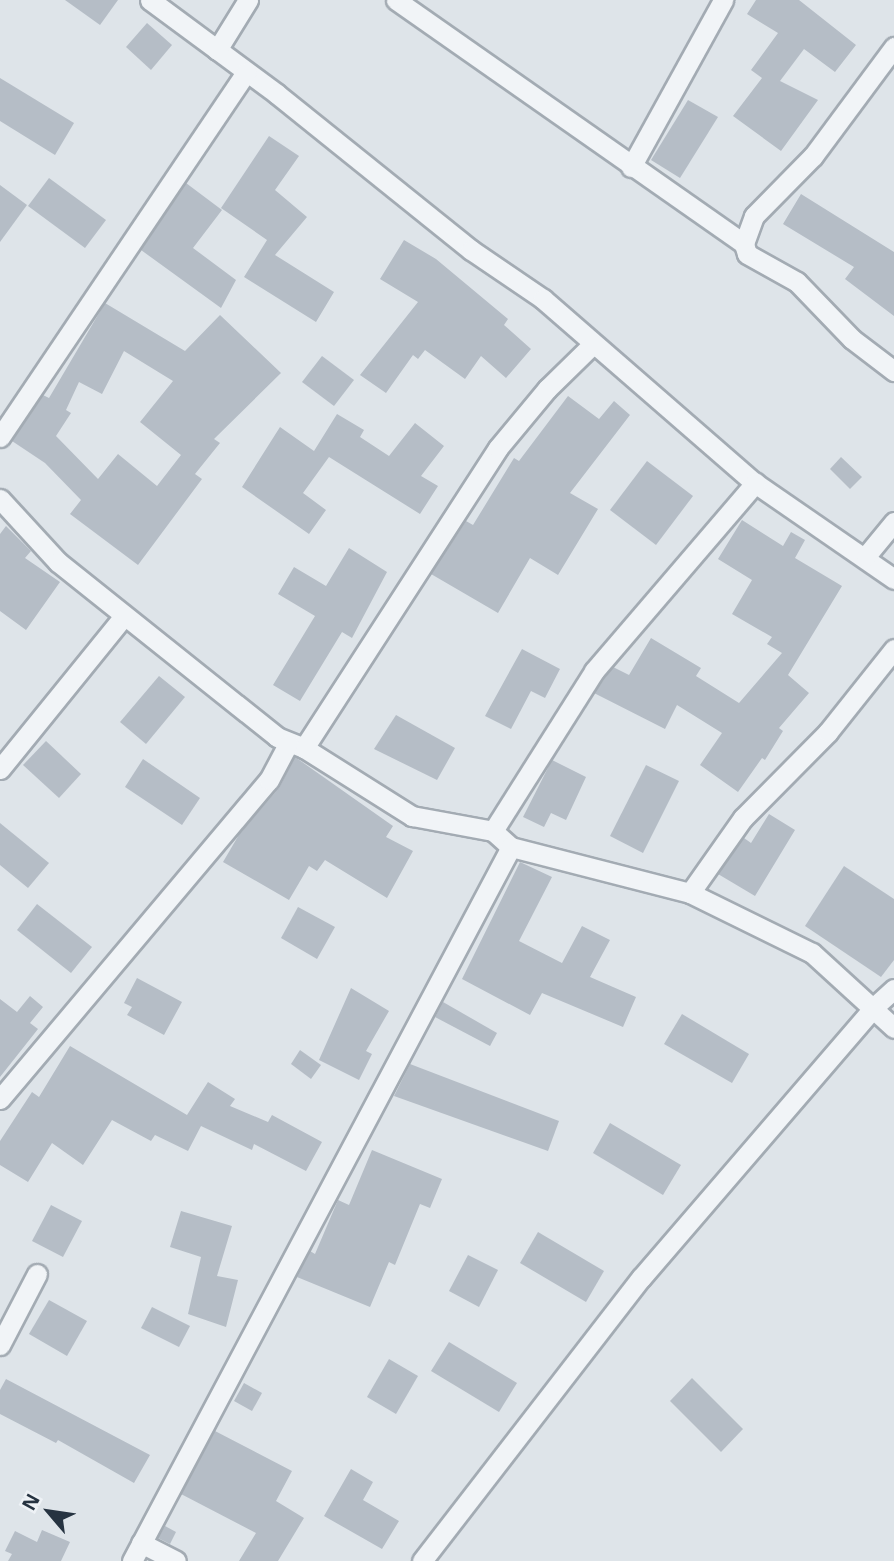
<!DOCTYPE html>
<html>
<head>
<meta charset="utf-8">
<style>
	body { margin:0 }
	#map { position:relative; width:894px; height:1561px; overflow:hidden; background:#dee4e9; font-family:"Noto Sans",sans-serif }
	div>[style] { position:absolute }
	.building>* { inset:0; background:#b5bdc6 }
	.roads { filter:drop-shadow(2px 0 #a3abb3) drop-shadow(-2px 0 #a3abb3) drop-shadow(0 2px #a3abb3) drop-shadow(0 -2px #a3abb3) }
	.minor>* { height:19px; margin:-9.5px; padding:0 9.5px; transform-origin:9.5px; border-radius:9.5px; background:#f1f4f7 }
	span { translate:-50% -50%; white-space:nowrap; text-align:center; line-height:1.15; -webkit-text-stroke:6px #eef2f6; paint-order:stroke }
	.north { position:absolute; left:14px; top:1477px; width:70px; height:70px; -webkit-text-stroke:5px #eef2f6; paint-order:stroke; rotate:299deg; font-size:19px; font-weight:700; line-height:28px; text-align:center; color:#263341 }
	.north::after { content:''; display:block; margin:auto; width:24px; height:32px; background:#263341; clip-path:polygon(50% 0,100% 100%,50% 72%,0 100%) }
</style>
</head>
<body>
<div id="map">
	<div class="building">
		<div style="clip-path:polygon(65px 0,118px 0,100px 25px)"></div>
		<div style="clip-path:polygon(756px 0,799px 0,856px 45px,835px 72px,804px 49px,780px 81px,818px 100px,781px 151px,733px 116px,762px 78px,751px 70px,778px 33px,747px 14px)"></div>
		<div style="clip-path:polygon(147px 23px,172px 45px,151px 70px,126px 47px)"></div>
		<div style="clip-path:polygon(0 78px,74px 123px,55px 155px,0 121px)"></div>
		<div style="clip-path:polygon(688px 100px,718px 117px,680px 178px,651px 160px)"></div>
		<div style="clip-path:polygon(269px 136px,299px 156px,275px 190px,307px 217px,275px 255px,334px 292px,316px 322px,244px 277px,267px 240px,221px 208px)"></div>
		<div style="clip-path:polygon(49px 178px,106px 220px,85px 248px,28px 206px)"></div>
		<div style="clip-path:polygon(186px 183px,222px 210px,193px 248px,236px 280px,221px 308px,141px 250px)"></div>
		<div style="clip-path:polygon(0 185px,27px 205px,0 242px)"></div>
		<div style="clip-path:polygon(801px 194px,894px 252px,894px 316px,845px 279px,854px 267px,783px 224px)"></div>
		<div style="clip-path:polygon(404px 240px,436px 259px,508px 319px,504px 325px,531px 349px,506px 378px,481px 356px,465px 379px,425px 350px,418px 359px,413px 355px,386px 393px,360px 375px,418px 302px,380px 279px)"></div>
		<div style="clip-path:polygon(evenodd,105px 303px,185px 351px,220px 315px,281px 373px,214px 439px,220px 443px,195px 474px,202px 479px,138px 565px,70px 514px,81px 500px,45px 463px,12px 441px,43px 395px,49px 398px,105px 303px,124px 351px,173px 381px,140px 422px,181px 455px,157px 486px,118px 454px,98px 479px,56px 436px,71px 413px,66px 410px,79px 382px,102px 394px,124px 351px)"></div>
		<div style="clip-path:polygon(322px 356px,354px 380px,334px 406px,302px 382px)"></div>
		<div style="clip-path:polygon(568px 396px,599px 419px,614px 401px,630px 415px,570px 493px,598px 509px,558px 575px,530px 558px,498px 613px,431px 574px,466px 521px,473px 525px,514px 458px,519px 461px)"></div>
		<div style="clip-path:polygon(337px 414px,364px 430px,360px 437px,389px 456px,415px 423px,444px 446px,421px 476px,438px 486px,420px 514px,329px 457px,303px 493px,326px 510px,309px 534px,242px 487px,280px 427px,314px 451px)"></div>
		<div style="clip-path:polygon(841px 457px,862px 477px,850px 489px,830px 469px)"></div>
		<div style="clip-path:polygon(647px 461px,693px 496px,656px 545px,610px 510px)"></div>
		<div style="clip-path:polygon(742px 520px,783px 546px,791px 532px,805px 540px,795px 558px,842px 586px,788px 675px,809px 693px,779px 728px,783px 731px,765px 760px,762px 758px,738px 792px,700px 765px,722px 733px,677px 705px,665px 729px,594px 693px,613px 667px,629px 675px,651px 638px,701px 668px,696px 676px,739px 703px,782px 653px,767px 644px,772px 637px,732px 614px,752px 580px,718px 559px)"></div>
		<div style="clip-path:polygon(6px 526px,31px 551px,25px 558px,60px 582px,26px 630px,0 611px,0 534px)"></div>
		<div style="clip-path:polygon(349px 548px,387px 572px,352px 638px,342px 632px,300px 701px,273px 685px,315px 616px,278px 594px,294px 567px,326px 586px)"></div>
		<div style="clip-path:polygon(522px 649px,560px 669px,545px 698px,531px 691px,511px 729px,485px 716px)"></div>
		<div style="clip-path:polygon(159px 676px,185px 697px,146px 744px,120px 722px)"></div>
		<div style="clip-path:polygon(396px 715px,455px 748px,437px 780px,374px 749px)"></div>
		<div style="clip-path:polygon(46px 741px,81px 774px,59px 798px,23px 765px)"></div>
		<div style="clip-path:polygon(295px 757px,393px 826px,386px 837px,413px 851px,387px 898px,325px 860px,317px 871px,309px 866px,289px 900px,223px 862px,240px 833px,279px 788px)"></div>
		<div style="clip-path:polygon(143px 759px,200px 798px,182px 825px,125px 787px)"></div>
		<div style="clip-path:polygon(552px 760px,586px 777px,566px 820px,551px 813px,544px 827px,523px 817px)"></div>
		<div style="clip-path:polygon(646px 765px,679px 781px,643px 853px,610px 836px)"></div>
		<div style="clip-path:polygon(769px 814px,795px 830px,755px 896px,718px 874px,744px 838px,751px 843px)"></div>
		<div style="clip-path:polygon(0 823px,49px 863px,28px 888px,0 865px)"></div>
		<div style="clip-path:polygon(520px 862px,552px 877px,519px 941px,562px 963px,582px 926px,610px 940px,590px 977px,636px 997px,623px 1027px,542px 993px,530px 1015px,462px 979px)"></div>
		<div style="clip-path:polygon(844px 866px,894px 899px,894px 960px,881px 977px,805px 926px)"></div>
		<div style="clip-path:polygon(37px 904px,92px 947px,71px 973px,17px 930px)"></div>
		<div style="clip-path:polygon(298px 907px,335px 927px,317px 959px,281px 938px)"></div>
		<div style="clip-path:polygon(137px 978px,182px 1002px,164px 1035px,127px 1015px,132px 1007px,124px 1003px)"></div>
		<div style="clip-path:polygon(351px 988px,389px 1011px,366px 1051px,372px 1054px,359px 1080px,319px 1060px)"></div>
		<div style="clip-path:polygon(30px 996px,43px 1007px,30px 1023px,38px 1029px,0 1077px,0 999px,17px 1012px)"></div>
		<div style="clip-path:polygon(443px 1002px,497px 1033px,490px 1046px,435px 1017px)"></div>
		<div style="clip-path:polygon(682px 1014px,749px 1054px,732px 1083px,664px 1044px)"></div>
		<div style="clip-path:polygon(70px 1046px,187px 1115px,208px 1082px,235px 1099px,230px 1106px,268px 1122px,272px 1115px,322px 1142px,306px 1171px,254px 1144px,252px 1150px,201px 1126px,188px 1151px,155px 1135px,151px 1141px,112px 1120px,83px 1165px,52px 1143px,28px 1182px,0 1165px,0 1141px,32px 1092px,39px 1097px)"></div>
		<div style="clip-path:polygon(300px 1050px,321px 1065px,311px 1079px,291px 1064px)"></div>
		<div style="clip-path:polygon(410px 1064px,559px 1121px,548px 1151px,394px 1096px)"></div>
		<div style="clip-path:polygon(610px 1123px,681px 1165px,663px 1195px,593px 1153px)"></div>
		<div style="clip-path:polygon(372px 1150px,442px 1179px,430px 1208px,420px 1204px,395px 1265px,389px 1262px,370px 1307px,297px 1277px,310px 1251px,315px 1254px,338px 1200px,349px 1205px)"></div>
		<div style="clip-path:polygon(51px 1205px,82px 1221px,63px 1257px,32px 1241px)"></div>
		<div style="clip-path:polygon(181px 1211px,232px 1226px,217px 1276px,238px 1280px,226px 1327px,188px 1314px,201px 1257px,170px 1247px)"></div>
		<div style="clip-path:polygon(538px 1232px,604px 1271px,586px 1302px,520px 1263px)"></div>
		<div style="clip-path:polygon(468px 1255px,498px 1270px,479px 1307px,449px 1291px)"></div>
		<div style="clip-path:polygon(49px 1300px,87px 1321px,67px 1356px,29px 1334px)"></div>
		<div style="clip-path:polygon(152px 1307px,190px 1326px,179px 1347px,141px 1328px)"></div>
		<div style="clip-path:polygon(449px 1342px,517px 1383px,499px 1412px,431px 1371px)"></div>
		<div style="clip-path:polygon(389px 1359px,418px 1376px,396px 1414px,367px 1397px)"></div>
		<div style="clip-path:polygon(692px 1378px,743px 1429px,721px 1452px,670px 1401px)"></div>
		<div style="clip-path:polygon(6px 1379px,150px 1455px,134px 1483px,58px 1440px,56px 1443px,0 1414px,0 1390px)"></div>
		<div style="clip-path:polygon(244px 1383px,262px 1393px,252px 1411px,234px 1401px)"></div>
		<div style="clip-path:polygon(215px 1431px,292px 1471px,276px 1501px,304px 1518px,278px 1561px,239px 1561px,256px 1533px,181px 1494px)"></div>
		<div style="clip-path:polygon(351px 1469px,373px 1482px,363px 1500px,399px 1521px,382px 1549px,324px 1516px)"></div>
		<div style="clip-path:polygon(165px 1526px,176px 1532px,170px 1544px,158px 1538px)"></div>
		<div style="clip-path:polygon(42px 1530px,70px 1542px,61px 1561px,8px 1561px,12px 1554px,5px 1551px,15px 1531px,37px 1542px)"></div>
	</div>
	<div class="roads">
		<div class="minor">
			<div style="left:150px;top:0;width:158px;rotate:36.5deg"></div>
			<div style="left:277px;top:94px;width:249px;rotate:38.8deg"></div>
			<div style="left:471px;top:250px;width:87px;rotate:34.2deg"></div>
			<div style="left:543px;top:299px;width:281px;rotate:41deg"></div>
			<div style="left:755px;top:483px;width:169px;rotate:34.6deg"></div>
			<div style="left:396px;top:0;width:425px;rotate:35deg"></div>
			<div style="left:894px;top:47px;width:136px;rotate:126.6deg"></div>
			<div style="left:813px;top:156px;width:84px;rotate:134.5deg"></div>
			<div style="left:754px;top:216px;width:30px;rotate:110deg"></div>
			<div style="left:744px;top:244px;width:10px;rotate:73deg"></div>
			<div style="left:747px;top:254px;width:57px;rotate:29.2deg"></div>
			<div style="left:797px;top:282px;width:79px;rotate:46deg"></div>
			<div style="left:852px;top:339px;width:53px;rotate:37.3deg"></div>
			<div style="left:217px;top:50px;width:59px;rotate:-58.2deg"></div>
			<div style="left:631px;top:167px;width:191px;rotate:-61.1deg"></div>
			<div style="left:0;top:437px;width:440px;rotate:-56deg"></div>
			<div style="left:0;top:499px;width:86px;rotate:47.4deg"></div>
			<div style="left:58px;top:562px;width:280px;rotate:38.6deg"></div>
			<div style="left:277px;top:737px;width:29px;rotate:22deg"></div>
			<div style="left:304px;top:748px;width:128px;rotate:32.2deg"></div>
			<div style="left:412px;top:816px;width:82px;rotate:10.5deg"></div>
			<div style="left:493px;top:831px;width:24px;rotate:42deg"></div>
			<div style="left:511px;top:847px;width:185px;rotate:14.4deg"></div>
			<div style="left:690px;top:893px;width:136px;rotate:26.2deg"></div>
			<div style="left:812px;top:953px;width:111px;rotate:42.4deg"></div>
			<div style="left:866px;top:556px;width:44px;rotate:-50.5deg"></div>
			<div style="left:304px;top:748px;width:357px;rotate:-57.1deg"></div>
			<div style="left:498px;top:448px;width:77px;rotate:-50.3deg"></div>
			<div style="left:547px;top:389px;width:64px;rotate:-44.4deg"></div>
			<div style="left:0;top:769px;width:197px;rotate:-51deg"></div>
			<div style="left:493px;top:831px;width:189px;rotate:-57.7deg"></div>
			<div style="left:594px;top:671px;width:248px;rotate:-49.4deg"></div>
			<div style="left:690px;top:893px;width:92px;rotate:-54.8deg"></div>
			<div style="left:743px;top:818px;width:121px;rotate:-45.3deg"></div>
			<div style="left:828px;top:732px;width:106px;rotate:-51.5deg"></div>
			<div style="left:0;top:1099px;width:417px;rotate:-49.9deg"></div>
			<div style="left:269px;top:780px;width:41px;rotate:-62.2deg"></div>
			<div style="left:0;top:1345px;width:80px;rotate:-62.5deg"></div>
			<div style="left:141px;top:1543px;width:39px;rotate:27deg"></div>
			<div style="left:132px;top:1561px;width:808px;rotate:-62.04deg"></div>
			<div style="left:422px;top:1561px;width:358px;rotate:-52.3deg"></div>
			<div style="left:641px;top:1278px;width:357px;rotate:-49.3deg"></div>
			<div style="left:874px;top:1007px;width:27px;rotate:-42deg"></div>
		</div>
	</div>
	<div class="north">N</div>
</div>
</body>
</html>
